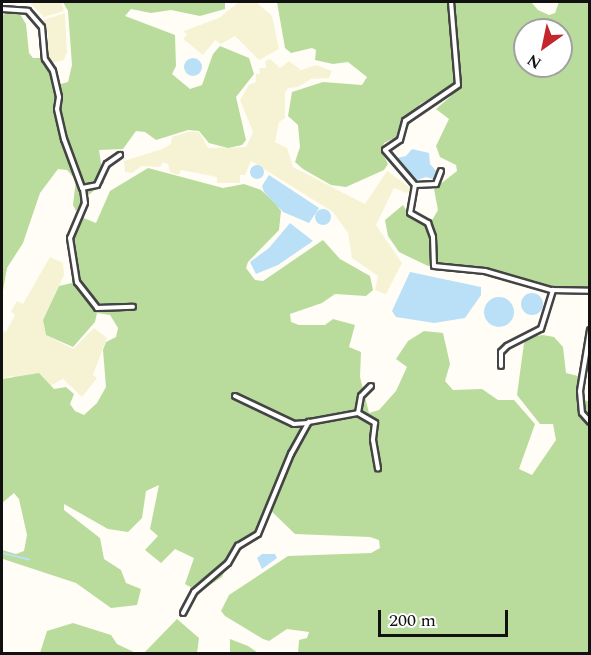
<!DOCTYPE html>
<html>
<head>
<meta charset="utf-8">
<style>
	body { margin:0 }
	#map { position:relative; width:591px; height:655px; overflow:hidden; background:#fffdf5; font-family:Spectral,serif }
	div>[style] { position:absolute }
	.farmland>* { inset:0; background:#f6f3d4 }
	.forest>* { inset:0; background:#b9dc9c }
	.water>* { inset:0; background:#b9e0f7 }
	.round { border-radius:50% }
	.stream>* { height:1.5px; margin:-0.75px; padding:0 0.75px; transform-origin:0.75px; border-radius:0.75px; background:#b9e0f7 }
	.roads { filter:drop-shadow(2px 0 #444) drop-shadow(-2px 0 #444) drop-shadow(0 2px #444) drop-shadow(0 -2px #444) }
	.street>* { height:4px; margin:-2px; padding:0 2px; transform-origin:2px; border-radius:2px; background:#fff }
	span { translate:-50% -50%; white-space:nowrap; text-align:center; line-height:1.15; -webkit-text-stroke:6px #fff; paint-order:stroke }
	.frame { position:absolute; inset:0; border:3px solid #111; pointer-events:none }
	.north { position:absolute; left:513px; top:18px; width:60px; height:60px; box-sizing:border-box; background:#fff; border:2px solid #a0a0a0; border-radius:50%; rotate:213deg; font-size:16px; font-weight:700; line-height:24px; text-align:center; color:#111 }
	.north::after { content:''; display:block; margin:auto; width:21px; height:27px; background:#c4262e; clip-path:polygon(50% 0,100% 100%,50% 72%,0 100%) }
	.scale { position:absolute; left:378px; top:610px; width:130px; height:27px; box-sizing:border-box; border:3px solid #111; border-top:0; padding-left:8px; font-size:18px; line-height:21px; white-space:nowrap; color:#111; -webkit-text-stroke:4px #fff; paint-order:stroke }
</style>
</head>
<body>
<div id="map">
	<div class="farmland">
		<div style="clip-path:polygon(34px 2px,61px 2px,64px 11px,44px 17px,31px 4px)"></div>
		<div style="clip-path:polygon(239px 2px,256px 2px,272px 16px,279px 49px,259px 60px,235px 36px,221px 44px,215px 40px,203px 55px,183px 39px,187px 35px,184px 31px,219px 18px)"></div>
		<div style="clip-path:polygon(65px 13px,67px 52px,64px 60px,52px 63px,47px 55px,48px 34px,43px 20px)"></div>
		<div style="clip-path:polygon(270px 59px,280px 68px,289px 61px,301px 70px,316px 65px,332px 71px,329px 78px,311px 79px,298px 87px,288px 88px,285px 93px,285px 118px,279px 122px,275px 142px,287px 148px,293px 167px,365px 204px,387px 171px,411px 188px,407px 193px,394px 188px,376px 225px,402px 263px,386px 294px,375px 290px,378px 276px,352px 258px,348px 233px,333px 212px,251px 161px,245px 175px,240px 175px,240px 183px,217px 183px,217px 177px,181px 170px,179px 175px,170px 172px,168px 164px,163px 162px,160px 167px,142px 166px,132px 173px,125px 172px,124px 161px,162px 149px,171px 144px,172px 137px,187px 132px,199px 132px,208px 148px,246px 147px,253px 132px,240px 100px,249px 85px,256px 82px,256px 74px,260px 74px,259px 68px,266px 68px,265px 61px)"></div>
		<div style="clip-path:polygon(50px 257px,63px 263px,64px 275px,43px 320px,46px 335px,73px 349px,94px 328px,107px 338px,93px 375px,97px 378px,82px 397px,63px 379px,50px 386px,11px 376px,2px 379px,2px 330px,6px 332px,15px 315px,11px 311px,17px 301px,23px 304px)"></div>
	</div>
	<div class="forest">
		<div style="clip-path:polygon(63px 2px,225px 2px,225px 9px,200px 16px,171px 10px,151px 13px,131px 9px,125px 16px,175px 35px,176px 66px,172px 74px,190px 89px,202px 85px,213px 54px,220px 46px,249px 58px,254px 74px,236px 97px,246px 140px,242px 145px,228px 148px,209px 143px,199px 131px,188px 130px,156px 140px,145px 132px,136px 131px,123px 149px,99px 150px,104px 183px,82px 200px,76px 211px,73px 205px,76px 180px,67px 170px,58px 169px,40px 193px,23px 243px,7px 268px,2px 296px,2px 15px,18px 11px,26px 24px,29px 53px,33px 58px,43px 58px,51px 71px,54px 86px,68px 82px,72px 65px,68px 11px)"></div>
		<div style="clip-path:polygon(evenodd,277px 2px,531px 2px,538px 10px,549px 15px,555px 13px,559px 2px,589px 2px,589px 288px,551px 289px,484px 269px,428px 266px,399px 252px,388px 236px,385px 220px,403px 205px,411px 219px,428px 227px,438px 210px,434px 189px,457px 171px,456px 165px,440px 157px,436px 146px,449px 119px,436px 109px,451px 96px,441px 92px,420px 104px,405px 133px,384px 143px,381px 151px,388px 164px,384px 170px,346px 187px,331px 185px,303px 169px,295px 162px,300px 147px,298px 125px,288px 116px,292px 92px,323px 82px,362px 85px,367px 77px,348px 62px,333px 64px,315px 60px,316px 50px,312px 48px,291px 53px,285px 48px,277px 2px,525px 30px,561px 30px,561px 66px,525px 66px,525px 30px)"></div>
		<div style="clip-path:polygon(148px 168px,223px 188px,244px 184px,261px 190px,275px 203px,281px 211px,279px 230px,248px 262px,246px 268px,255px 280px,263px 281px,323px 240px,340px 259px,370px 276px,373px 290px,366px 296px,335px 294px,322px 303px,290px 314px,291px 322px,299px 325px,325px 325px,333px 319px,355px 325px,349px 347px,361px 352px,360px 377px,369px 413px,379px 410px,396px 391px,407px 367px,396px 359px,408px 341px,424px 331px,443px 333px,450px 364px,445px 381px,453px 390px,482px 389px,498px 400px,514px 400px,535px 424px,519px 469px,532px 475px,556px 440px,553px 424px,540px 424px,517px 395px,524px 343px,530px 337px,543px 335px,554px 337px,563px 347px,566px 373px,578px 376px,580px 382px,577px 396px,589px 402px,589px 653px,298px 653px,299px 640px,307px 638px,309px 632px,287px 629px,269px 641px,263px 639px,225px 616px,221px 611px,229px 595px,288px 556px,371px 553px,380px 548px,379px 540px,370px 537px,295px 534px,266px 506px,258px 531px,236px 545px,222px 577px,199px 592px,185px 584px,194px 558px,175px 549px,161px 563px,145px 550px,158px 536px,150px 529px,159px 485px,146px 491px,142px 518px,128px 532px,108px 529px,64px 504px,64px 510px,100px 538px,104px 559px,121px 570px,126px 583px,141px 589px,137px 605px,111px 608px,76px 583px,3px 559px,2px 550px,16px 554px,24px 551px,27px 535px,19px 499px,14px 493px,2px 503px,2px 379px,39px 373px,54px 389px,66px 387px,74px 394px,70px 404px,75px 411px,84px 415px,97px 403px,106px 387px,103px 350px,106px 342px,116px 337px,118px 328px,110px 315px,97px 313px,95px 322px,73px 347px,46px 335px,43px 320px,59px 286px,72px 283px,71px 238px,81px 217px,96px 223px,110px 191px)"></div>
		<div style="clip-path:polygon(177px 619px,199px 638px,197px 653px,144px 653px)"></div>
		<div style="clip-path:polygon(73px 623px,111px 635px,117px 644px,136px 653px,40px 653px,47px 631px)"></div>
		<div style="clip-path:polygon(230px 639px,248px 646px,258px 653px,230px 653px)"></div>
	</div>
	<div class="water">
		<div class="round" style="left:184px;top:58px;width:18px;height:18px"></div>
		<div style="clip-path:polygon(412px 149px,429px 153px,430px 164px,438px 173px,436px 180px,426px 177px,414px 181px,395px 164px,397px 158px,406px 156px)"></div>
		<div class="round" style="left:250px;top:165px;width:14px;height:14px"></div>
		<div style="clip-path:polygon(269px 175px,319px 208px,309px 223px,283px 212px,264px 192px,262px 186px)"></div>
		<div class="round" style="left:315px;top:209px;width:16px;height:16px"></div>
		<div style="clip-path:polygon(290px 223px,313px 241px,278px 265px,256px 274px,250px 262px,269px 248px)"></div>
		<div style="clip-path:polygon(410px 272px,481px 287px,481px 295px,465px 318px,434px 323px,396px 317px,392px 311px)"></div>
		<div class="round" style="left:521px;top:293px;width:22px;height:22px"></div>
		<div class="round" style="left:484px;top:297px;width:30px;height:30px"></div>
		<div style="clip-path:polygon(262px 554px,275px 554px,277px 558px,262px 569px,257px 558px)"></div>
	</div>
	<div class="stream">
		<div style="left:2px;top:553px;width:28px;rotate:13deg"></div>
	</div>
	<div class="roads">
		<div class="street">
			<div style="left:2px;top:9px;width:26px;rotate:4deg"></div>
			<div style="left:28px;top:11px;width:21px;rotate:49deg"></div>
			<div style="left:42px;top:27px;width:32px;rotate:85deg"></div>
			<div style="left:45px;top:59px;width:14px;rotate:56deg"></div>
			<div style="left:53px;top:71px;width:27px;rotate:77deg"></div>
			<div style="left:59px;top:97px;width:12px;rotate:99deg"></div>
			<div style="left:57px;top:109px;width:31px;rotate:77deg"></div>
			<div style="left:64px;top:139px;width:52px;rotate:69.8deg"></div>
			<div style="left:82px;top:188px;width:15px;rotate:-11deg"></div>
			<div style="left:97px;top:185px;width:23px;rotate:-65deg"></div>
			<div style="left:107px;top:164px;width:16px;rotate:-35deg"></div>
			<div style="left:441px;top:171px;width:14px;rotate:111deg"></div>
			<div style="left:436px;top:184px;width:21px;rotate:177deg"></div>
			<div style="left:415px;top:185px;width:46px;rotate:-130.6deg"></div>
			<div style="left:385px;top:150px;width:18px;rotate:-34deg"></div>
			<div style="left:400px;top:140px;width:20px;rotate:-75deg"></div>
			<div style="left:405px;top:121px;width:64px;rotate:-34.2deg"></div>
			<div style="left:458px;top:85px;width:83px;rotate:-94.8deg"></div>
			<div style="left:415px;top:185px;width:28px;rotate:100deg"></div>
			<div style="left:410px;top:213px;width:21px;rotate:29deg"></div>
			<div style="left:428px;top:223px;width:15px;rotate:70deg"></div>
			<div style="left:433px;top:237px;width:29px;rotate:88deg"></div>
			<div style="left:434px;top:266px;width:51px;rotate:5.6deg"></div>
			<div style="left:485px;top:271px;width:69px;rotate:16.1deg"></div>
			<div style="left:551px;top:290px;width:39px;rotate:1deg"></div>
			<div style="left:83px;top:189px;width:14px;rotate:82deg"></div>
			<div style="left:85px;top:203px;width:38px;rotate:113deg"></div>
			<div style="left:70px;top:238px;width:45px;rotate:81deg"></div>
			<div style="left:77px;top:282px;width:33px;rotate:52deg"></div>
			<div style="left:97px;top:308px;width:36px;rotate:-2deg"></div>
			<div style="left:590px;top:330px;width:62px;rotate:99.3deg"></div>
			<div style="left:580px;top:391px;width:22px;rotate:85deg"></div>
			<div style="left:582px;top:413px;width:12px;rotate:48deg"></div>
			<div style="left:501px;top:366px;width:14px;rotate:-90deg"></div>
			<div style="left:501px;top:352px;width:8px;rotate:-45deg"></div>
			<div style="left:507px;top:346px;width:38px;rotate:-27deg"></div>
			<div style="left:541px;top:329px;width:41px;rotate:-72.9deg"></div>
			<div style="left:371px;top:386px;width:14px;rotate:135deg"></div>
			<div style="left:361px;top:396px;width:17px;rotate:100deg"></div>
			<div style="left:358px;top:413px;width:20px;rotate:30deg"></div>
			<div style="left:375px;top:423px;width:17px;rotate:97deg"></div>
			<div style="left:373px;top:440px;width:29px;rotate:80deg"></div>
			<div style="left:235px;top:396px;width:65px;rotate:25.4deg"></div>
			<div style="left:294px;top:424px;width:14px;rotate:-4deg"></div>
			<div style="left:183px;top:613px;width:24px;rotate:-62deg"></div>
			<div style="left:194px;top:592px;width:45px;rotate:-40.5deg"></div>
			<div style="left:228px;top:563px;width:20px;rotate:-60deg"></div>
			<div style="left:238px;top:546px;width:23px;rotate:-31deg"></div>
			<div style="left:258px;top:534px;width:87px;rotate:-67.6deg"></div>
			<div style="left:291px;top:454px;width:37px;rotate:-61deg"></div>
			<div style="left:309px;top:422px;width:50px;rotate:-10.4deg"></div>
		</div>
	</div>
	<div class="frame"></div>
	<div class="north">N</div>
	<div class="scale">200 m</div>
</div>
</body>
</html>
